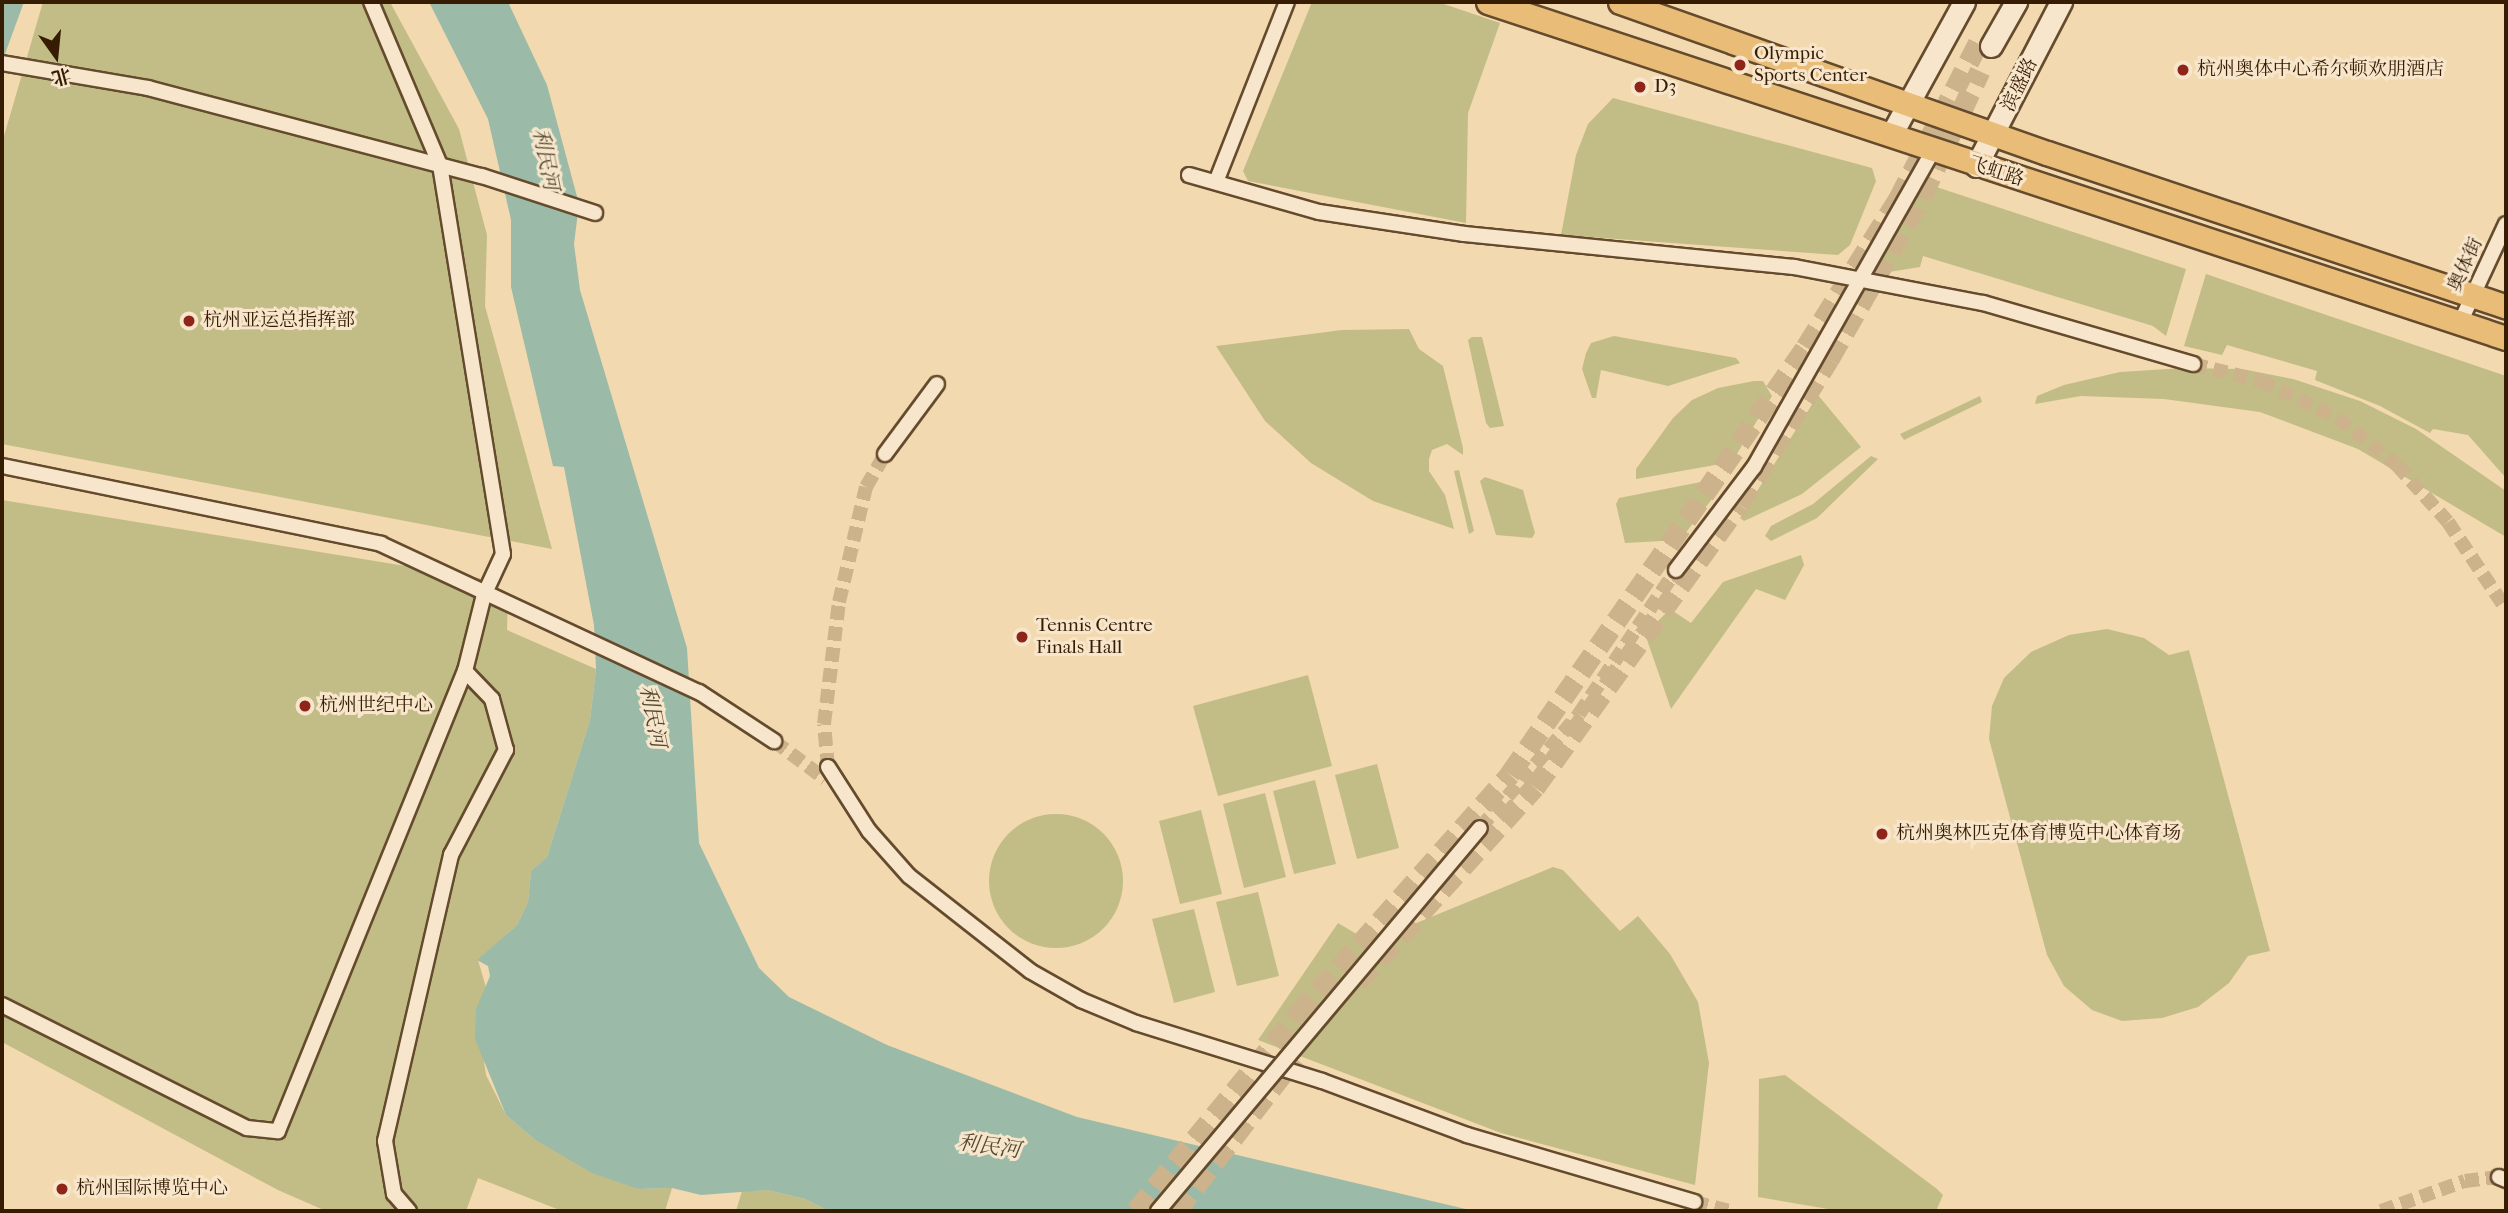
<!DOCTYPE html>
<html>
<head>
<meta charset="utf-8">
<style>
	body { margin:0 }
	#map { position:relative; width:2508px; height:1213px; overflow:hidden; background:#f2d9af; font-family:"IM FELL French Canon","Noto Serif SC",serif }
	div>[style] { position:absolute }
	.green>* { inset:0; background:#c2bd86 }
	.round { border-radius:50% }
	.water>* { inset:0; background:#9bbaa8 }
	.minor-tunnel>* { height:14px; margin-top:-7px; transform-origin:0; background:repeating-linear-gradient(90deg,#ccb38c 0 14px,transparent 0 21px) }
	.secondary-tunnel>* { height:21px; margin-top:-10.5px; transform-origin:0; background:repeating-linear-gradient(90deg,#ccb38c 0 21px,transparent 0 31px) }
	.roads { filter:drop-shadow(2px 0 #654b2d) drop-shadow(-2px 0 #654b2d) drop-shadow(0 2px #654b2d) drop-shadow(0 -2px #654b2d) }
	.minor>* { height:14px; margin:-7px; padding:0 7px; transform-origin:7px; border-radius:7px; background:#f7e6cb }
	.secondary>* { height:21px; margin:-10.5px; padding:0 10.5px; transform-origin:10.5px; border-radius:10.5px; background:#f7e6cb }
	.primary>* { height:23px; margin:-11.5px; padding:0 11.5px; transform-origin:11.5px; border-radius:11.5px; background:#e9bc78 }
	.bridges { filter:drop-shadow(2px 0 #654b2d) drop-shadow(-2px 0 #654b2d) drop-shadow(0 2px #654b2d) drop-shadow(0 -2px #654b2d) }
	.minor-bridge>* { height:14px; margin:-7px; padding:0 7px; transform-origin:7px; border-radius:7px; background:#f7e6cb }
	.dots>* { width:19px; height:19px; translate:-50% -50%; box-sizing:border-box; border:4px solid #f7e6cb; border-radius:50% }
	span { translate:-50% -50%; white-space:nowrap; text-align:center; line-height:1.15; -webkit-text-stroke:6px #f7e6cb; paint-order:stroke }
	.poi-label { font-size:19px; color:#361c02 }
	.left { translate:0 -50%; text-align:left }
	.street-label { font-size:19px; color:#361c02 }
	.water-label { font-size:21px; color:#544b34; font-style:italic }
	.frame { position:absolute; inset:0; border:4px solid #361c02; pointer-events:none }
	.north { position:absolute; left:21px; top:21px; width:70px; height:70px; -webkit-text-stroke:5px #f7e6cb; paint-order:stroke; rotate:165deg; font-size:19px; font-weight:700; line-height:28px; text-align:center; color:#361c02 }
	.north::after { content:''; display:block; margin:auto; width:24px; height:32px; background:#361c02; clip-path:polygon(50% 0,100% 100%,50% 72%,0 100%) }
</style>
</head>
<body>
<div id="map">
	<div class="green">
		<div style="clip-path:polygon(43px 2px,390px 2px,459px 129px,487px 235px,485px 306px,552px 549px,2px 444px,2px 143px)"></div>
		<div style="clip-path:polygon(1312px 2px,1438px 2px,1500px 23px,1468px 113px,1466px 223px,1248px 181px,1243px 171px)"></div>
		<div style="clip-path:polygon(1613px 98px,1872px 168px,1876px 181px,1850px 245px,1838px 255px,1561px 235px,1576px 155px,1588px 124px)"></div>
		<div style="clip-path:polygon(1921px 182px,2186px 269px,2166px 336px,2153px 326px,1923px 256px,1920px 267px,1889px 272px,1879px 257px)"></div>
		<div style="clip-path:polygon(2206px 274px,2506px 376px,2506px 478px,2468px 435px,2433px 429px,2430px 433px,2380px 406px,2315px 380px,2317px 371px,2227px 345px,2222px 355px,2184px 346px)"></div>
		<div style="clip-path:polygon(1409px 329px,1419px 349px,1443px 366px,1463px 448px,1463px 455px,1447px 444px,1432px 450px,1429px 459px,1429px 471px,1445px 495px,1454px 529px,1373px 501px,1311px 463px,1265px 421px,1216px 346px,1342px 330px)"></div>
		<div style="clip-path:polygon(1614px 336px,1736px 358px,1740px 363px,1668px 386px,1601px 370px,1596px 398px,1592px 398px,1582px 369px,1586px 353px,1591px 343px)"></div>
		<div style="clip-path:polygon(1472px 337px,1482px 337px,1504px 426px,1490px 428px,1486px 423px,1468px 340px)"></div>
		<div style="clip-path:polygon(2184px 368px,2242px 369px,2293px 379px,2360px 401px,2416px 429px,2506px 491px,2506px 537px,2358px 449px,2260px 412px,2164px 399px,2081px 396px,2035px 404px,2037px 396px,2064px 385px,2120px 372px)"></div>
		<div style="clip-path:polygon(1754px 381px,1763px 381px,1772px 396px,1732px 462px,1636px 479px,1636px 469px,1673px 418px,1692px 400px,1718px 388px)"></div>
		<div style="clip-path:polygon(1818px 395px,1861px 447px,1802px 494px,1744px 521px,1740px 518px)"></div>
		<div style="clip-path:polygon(1980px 396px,1982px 402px,1904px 440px,1900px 434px)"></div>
		<div style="clip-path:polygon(1871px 456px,1878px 459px,1817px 518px,1771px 541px,1765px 536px,1771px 526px,1813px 504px)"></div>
		<div style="clip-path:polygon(1459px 470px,1474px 531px,1469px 534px,1454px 471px)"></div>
		<div style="clip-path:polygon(1485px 477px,1523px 490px,1535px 533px,1532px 538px,1496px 535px,1480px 481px)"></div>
		<div style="clip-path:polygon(1711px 480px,1720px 489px,1680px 540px,1625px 543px,1616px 504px,1619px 498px)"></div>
		<div style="clip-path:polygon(2px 500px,479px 578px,508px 593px,507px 630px,596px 669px,590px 720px,547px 857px,531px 871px,528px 902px,517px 925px,478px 960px,487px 991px,476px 1009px,486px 1075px,506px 1115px,534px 1139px,638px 1189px,672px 1188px,665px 1211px,562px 1211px,478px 1178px,466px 1211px,326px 1211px,278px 1190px,2px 1042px)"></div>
		<div style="clip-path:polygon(1801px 555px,1804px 565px,1785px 600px,1756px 589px,1671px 709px,1645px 634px,1670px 609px,1691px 623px,1723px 582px)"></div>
		<div style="clip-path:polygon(2107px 629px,2144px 638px,2169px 655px,2189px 650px,2270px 951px,2248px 956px,2229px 983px,2198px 1007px,2162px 1018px,2122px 1021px,2092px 1010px,2064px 986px,2047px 955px,1989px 739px,1992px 706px,2004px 678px,2031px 652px,2069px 635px)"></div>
		<div style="clip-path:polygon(1308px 675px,1332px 766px,1218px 796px,1193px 706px)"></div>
		<div style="clip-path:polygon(1377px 764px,1399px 848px,1357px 859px,1335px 775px)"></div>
		<div style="clip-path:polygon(1315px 780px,1336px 864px,1294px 874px,1273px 791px)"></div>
		<div style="clip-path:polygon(1265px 793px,1286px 877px,1244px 888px,1223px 804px)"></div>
		<div style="clip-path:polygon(1201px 810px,1222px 894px,1180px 904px,1159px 821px)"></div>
		<div class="round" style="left:989px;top:814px;width:134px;height:134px"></div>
		<div style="clip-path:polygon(1553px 867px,1563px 870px,1620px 931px,1638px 916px,1670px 954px,1698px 1002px,1709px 1063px,1695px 1185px,1501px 1133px,1258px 1040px,1338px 923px,1365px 939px,1380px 938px)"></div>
		<div style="clip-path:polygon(1258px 892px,1279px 976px,1237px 986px,1216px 902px)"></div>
		<div style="clip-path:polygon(1194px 909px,1215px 992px,1174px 1003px,1152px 919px)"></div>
		<div style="clip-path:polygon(1785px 1075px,1937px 1189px,1943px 1195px,1936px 1211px,1840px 1211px,1758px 1197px,1759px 1079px)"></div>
		<div style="clip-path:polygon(767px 1190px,805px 1199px,829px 1211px,736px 1211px,742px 1191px)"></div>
	</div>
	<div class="water">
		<div style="clip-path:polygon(2px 2px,24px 2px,2px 62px)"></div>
		<div style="clip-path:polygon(429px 2px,508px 2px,547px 85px,579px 204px,574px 244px,580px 290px,687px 648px,699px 843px,759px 968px,789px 997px,887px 1045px,1077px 1117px,1474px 1211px,829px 1211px,805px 1199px,767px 1190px,701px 1195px,672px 1188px,638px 1189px,592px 1173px,534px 1139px,506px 1115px,475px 1039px,476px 1009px,490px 976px,488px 966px,477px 960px,517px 925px,528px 902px,531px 871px,547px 857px,590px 720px,596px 669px,594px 625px,564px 467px,553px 466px,511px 287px,511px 220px,488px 119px)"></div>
	</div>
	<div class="minor-tunnel">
		<div style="left:2193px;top:364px;width:70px;rotate:14deg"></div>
		<div style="left:2261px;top:381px;width:85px;rotate:25.7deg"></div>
		<div style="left:2338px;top:418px;width:75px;rotate:38.5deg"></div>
		<div style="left:2397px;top:465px;width:76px;rotate:48.2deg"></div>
		<div style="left:2448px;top:522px;width:105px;rotate:56.3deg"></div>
		<div style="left:774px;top:741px;width:64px;rotate:36.7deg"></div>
		<div style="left:828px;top:767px;width:43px;rotate:-95.3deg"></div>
		<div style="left:824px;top:724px;width:123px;rotate:-83deg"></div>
		<div style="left:839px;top:602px;width:118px;rotate:-76.8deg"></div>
		<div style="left:866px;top:487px;width:38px;rotate:-60deg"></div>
		<div style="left:1480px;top:828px;width:151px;rotate:-49deg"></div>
		<div style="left:1579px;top:714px;width:174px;rotate:-56deg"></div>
		<div style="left:1694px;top:1202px;width:38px;rotate:14deg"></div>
		<div style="left:2381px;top:1211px;width:89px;rotate:-19.7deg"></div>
		<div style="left:2465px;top:1181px;width:34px;rotate:-7deg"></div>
	</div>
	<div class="secondary-tunnel">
		<div style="left:1358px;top:982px;width:263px;rotate:-47.8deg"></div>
		<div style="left:1535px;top:787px;width:349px;rotate:-54.2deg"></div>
		<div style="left:1739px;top:504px;width:171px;rotate:-58.2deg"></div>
		<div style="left:1829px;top:359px;width:188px;rotate:-60.3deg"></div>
		<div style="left:1922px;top:196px;width:138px;rotate:-65.1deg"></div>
		<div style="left:1136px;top:1211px;width:255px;rotate:-50.6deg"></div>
		<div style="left:1298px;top:1014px;width:320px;rotate:-48.5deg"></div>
		<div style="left:1510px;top:774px;width:520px;rotate:-55.27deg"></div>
		<div style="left:1806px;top:347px;width:173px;rotate:-58deg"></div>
		<div style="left:1898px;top:200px;width:182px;rotate:-62.9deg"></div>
		<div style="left:1176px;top:1211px;width:194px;rotate:-52.1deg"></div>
	</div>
	<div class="roads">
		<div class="minor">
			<div style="left:2px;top:63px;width:148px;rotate:9.7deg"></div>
			<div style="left:148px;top:88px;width:345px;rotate:14.8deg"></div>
			<div style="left:482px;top:176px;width:119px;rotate:18.1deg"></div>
			<div style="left:1189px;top:175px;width:135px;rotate:15.9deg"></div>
			<div style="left:1319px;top:212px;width:147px;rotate:8.6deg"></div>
			<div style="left:1464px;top:234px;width:332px;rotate:5.7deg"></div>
			<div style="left:1794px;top:267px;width:192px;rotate:10.8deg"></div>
			<div style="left:1983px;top:303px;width:219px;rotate:16.2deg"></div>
			<div style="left:1216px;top:182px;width:193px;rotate:-68.5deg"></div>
			<div style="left:2460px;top:323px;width:109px;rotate:-65.1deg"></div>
			<div style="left:885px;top:454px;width:87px;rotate:-53.4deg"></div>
			<div style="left:2px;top:466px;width:387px;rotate:11.6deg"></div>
			<div style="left:381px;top:544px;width:351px;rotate:25deg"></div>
			<div style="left:699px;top:692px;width:90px;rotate:33.2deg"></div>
			<div style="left:1676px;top:570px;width:129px;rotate:-52.9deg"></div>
			<div style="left:1754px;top:467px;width:364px;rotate:-60.5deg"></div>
			<div style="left:828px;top:767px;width:76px;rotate:57.4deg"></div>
			<div style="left:869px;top:831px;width:60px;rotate:48.4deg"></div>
			<div style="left:909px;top:876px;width:154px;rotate:38.1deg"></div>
			<div style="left:1030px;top:971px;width:59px;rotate:29.6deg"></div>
			<div style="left:1081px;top:1000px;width:60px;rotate:22.7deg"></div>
			<div style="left:1136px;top:1023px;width:195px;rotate:17.3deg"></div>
			<div style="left:1322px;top:1081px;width:155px;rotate:20.4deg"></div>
			<div style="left:1467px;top:1135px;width:237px;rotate:16.4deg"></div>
			<div style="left:2px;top:1005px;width:274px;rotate:26.7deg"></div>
			<div style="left:247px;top:1128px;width:31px;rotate:6deg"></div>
			<div style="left:278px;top:1131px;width:497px;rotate:-67.9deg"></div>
			<div style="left:465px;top:671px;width:78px;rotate:-76deg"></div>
			<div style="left:484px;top:595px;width:45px;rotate:-65.1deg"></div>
			<div style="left:503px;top:554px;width:394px;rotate:-99.2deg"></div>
			<div style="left:440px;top:165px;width:177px;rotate:-112.9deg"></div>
			<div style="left:2499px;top:1177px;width:8px;rotate:23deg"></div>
			<div style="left:409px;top:1211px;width:23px;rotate:-131deg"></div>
			<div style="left:394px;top:1194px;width:54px;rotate:-99.6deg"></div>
			<div style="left:385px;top:1141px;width:294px;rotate:-77deg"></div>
			<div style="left:451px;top:855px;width:119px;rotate:-62.4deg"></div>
			<div style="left:506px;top:750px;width:53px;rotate:-105.4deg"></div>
			<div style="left:492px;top:699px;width:39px;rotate:-134deg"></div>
		</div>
		<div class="secondary">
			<div style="left:1991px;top:46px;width:51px;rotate:-60.4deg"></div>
			<div style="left:1891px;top:135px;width:152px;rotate:-61.2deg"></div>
			<div style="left:1976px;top:166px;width:185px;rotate:-62.6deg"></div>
		</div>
		<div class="primary">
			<div style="left:1488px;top:2px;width:1072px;rotate:18.27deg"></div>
			<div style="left:1620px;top:2px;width:453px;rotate:19.5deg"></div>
			<div style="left:2047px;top:153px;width:484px;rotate:18.5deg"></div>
		</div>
	</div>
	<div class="bridges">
		<div class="minor-bridge">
			<div style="left:1158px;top:1211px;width:500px;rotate:-49.95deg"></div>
		</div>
	</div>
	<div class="dots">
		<div style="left:1740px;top:65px;background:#8f2418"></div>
		<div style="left:2183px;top:70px;background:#8f2418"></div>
		<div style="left:1640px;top:87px;background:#8f2418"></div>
		<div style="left:189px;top:321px;background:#8f2418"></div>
		<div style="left:1022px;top:637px;background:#8f2418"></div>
		<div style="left:305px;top:706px;background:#8f2418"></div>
		<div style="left:1882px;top:834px;background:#8f2418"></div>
		<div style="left:62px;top:1189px;background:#8f2418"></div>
	</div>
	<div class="poi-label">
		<span class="left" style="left:1754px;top:65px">Olympic<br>Sports Center</span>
		<span class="left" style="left:2197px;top:70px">杭州奥体中心希尔顿欢朋酒店</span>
		<span class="left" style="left:1654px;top:87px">D3</span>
		<span class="left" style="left:203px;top:321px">杭州亚运总指挥部</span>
		<span class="left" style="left:1036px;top:637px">Tennis Centre<br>Finals Hall</span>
		<span class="left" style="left:319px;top:706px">杭州世纪中心</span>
		<span class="left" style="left:1896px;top:834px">杭州奥林匹克体育博览中心体育场</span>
		<span class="left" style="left:76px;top:1189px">杭州国际博览中心</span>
	</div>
	<div class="street-label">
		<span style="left:2020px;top:85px;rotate:-64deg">滨盛路</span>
		<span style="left:1996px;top:172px;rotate:18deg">飞虹路</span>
		<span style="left:2466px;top:265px;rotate:-65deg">奥体街</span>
	</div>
	<div class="water-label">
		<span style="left:546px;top:159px;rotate:79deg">利民河</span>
		<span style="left:653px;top:716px;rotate:79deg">利民河</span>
		<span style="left:989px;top:1146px;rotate:8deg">利民河</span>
	</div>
	<div class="frame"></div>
	<div class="north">北</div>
</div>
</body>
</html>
